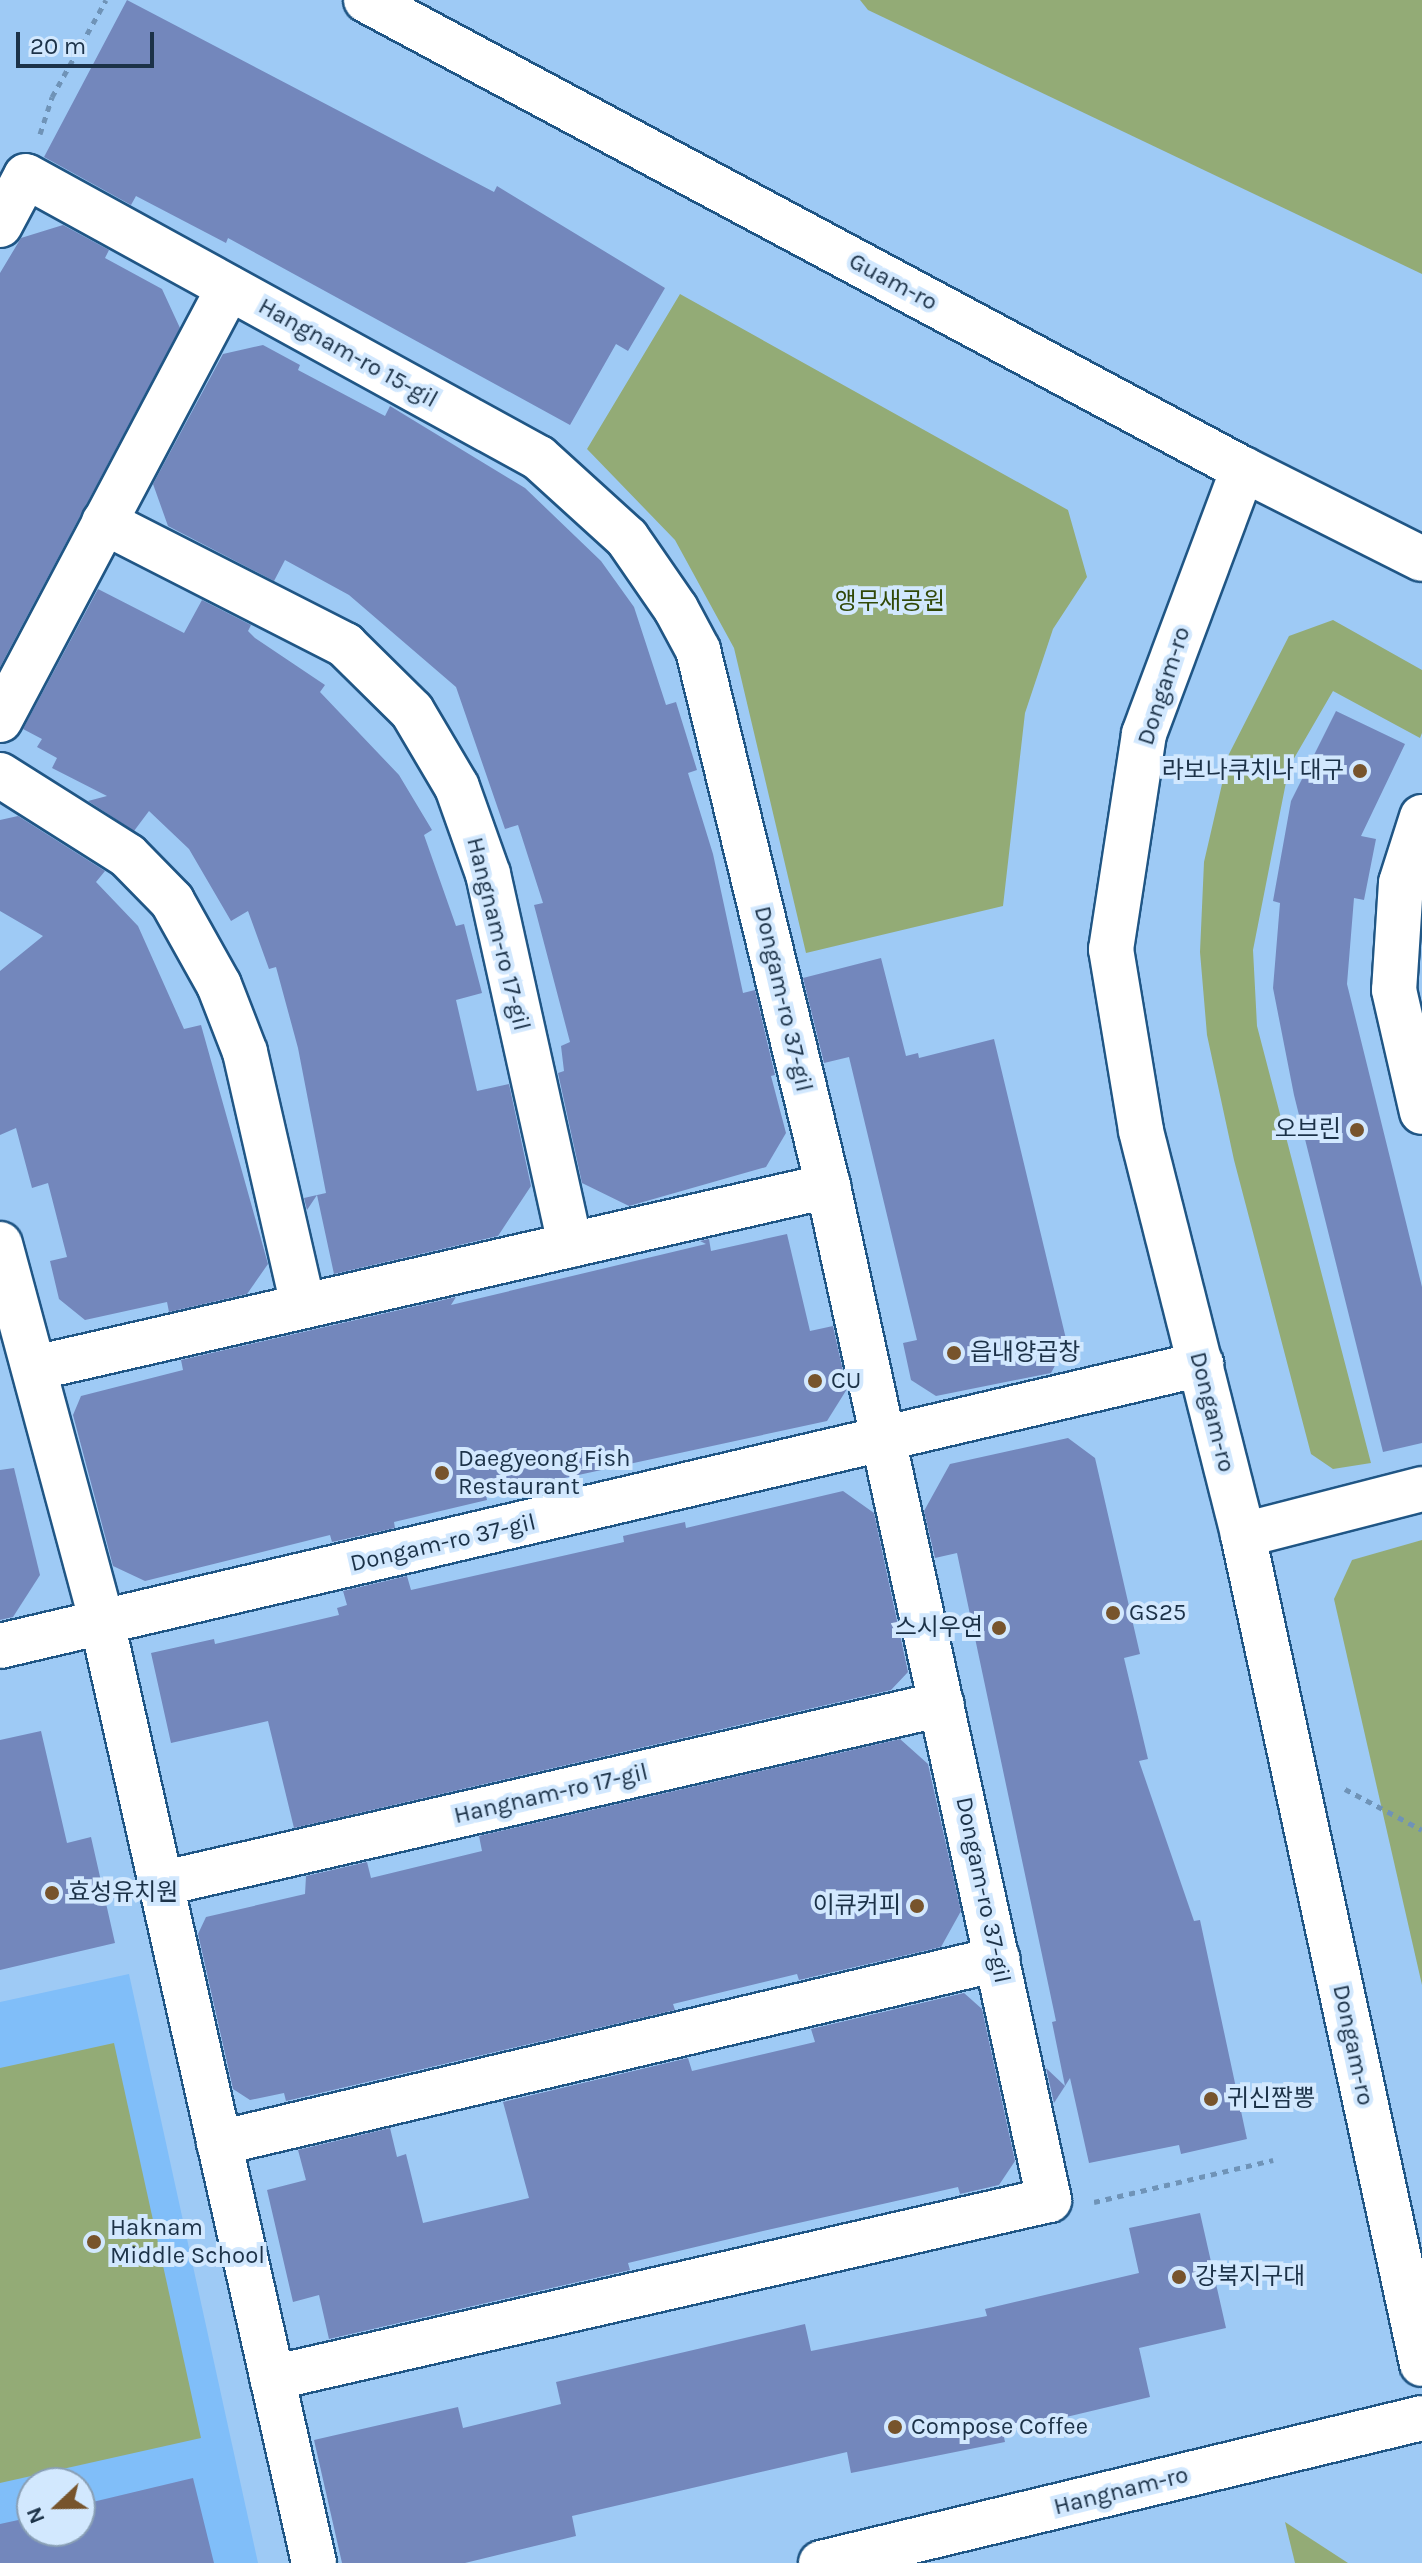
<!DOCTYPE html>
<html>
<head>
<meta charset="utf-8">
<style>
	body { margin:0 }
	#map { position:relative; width:1422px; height:2563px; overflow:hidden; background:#9ecaf5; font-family:Karla,"Noto Sans KR",sans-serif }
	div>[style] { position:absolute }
	.built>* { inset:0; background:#80bef9 }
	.green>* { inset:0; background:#93ab76 }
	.building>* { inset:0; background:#7387bc }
	.path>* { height:5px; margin-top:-2.5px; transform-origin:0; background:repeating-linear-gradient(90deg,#6f93b7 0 6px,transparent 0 12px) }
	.roads { filter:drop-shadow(2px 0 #205685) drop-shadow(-2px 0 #205685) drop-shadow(0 2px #205685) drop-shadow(0 -2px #205685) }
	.street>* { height:44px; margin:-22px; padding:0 22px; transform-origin:22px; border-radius:22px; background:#fff }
	.secondary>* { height:44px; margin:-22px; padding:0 22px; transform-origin:22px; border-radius:22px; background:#fff }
	.dots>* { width:22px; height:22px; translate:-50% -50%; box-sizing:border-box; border:4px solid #d2e8fe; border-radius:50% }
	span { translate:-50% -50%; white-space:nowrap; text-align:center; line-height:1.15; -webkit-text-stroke:8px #d2e8fe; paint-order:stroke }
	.street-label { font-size:24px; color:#1c3248 }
	.park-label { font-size:24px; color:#314807 }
	.poi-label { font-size:24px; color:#1c3248 }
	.right { translate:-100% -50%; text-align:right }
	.left { translate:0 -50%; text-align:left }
	.north { position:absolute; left:16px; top:2467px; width:80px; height:80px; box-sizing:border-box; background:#d2e8fe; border:2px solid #899fb5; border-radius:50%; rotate:248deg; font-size:22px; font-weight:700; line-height:32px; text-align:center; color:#1c3248 }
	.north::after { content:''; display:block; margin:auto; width:28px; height:36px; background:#77542c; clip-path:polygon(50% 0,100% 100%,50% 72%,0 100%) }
	.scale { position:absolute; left:16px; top:32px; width:138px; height:36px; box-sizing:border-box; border:4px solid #1c3248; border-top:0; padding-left:10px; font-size:24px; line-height:28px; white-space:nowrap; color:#1c3248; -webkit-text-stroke:6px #d2e8fe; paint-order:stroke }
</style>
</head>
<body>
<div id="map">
	<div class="built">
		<div style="clip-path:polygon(evenodd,129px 1974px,258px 2563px,0 2563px,0 2002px,129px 1974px,32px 2483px,80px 2483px,80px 2531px,32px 2531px,32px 2483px)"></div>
	</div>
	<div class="green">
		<div style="clip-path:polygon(860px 0,1422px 0,1422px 274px,868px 10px)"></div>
		<div style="clip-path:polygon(680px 294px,1068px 510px,1087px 577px,1053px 629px,1025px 713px,1003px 906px,806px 953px,734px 648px,675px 540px,587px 449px)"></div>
		<div style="clip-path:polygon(1333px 620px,1422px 670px,1422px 733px,1420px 738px,1333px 691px,1289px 767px,1253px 950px,1257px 1026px,1371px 1463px,1333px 1469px,1311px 1454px,1234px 1160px,1207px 1035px,1200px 952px,1204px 862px,1229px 754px,1289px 636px)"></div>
		<div style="clip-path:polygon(1422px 1540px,1422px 1985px,1334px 1599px,1352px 1560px)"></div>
		<div style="clip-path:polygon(114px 2043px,201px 2438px,0 2483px,0 2068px)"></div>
		<div style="clip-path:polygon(1285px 2522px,1348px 2563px,1295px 2563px)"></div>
	</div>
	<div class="building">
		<div style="clip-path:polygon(127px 0,494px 192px,497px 186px,665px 288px,628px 351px,616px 344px,570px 425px,228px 238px,226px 243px,136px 196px,131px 205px,44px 157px)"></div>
		<div style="clip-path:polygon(63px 225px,109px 250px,105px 258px,162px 289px,180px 328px,0 667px,0 273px,21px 238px)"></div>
		<div style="clip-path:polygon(263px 345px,300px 365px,298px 370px,385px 416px,390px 406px,525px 488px,601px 561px,634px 607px,666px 705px,676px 702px,697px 770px,688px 773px,713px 854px,743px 993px,755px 990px,775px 1075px,771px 1076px,786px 1133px,766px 1167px,629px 1206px,582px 1183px,558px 1073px,564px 1071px,561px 1046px,570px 1042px,534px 905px,543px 903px,518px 825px,505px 829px,456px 687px,349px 595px,285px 560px,274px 581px,168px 526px,153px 484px,223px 354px)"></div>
		<div style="clip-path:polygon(98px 589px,184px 633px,202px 600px,251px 625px,248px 631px,255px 638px,325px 685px,320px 692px,399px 775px,432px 830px,424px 835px,456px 926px,464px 924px,482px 993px,456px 1000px,477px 1091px,509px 1084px,531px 1186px,498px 1236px,334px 1274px,317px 1195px,307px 1210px,304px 1198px,326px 1193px,298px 1048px,276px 967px,269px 969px,248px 911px,231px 921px,189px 849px,149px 811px,134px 831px,88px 801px,107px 796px,52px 768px,57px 758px,37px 747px,42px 739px,23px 729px)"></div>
		<div style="clip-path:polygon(1336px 711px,1405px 744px,1361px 836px,1376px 839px,1364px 900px,1354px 898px,1347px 984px,1422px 1287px,1422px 1443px,1383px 1452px,1294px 1095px,1273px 988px,1280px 903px,1273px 901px,1291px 801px)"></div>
		<div style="clip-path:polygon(18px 816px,105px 871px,96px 882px,138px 926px,184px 1029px,201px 1025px,268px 1264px,247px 1294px,169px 1312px,167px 1302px,85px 1320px,59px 1299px,50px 1261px,67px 1257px,48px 1183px,32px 1188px,16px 1128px,0 1135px,0 971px,43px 936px,0 911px,0 820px)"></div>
		<div style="clip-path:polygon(881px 958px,906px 1056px,918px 1053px,919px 1058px,994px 1039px,1067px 1343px,1051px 1373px,936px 1396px,911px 1380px,903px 1343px,917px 1340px,849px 1057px,824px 1063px,803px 978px)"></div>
		<div style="clip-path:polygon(787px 1234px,810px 1331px,833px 1326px,847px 1389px,827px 1421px,486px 1495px,487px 1500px,394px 1522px,395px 1528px,332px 1542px,330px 1535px,145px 1581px,113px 1566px,73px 1415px,81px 1396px,183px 1370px,181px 1360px,456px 1297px,451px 1305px,706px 1244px,700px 1241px,709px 1239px,711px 1251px)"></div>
		<div style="clip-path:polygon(1068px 1438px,1095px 1458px,1140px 1654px,1124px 1658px,1148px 1759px,1139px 1761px,1194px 1921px,1200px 1920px,1247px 2139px,1181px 2154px,1179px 2145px,1089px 2163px,1070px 2078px,1065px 2086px,1052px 2022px,1056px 2021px,957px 1553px,935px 1558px,924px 1511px,950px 1464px)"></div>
		<div style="clip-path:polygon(14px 1468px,40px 1575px,13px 1617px,0 1620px,0 1470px)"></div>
		<div style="clip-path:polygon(843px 1491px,874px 1513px,908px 1672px,891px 1690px,294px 1828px,268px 1721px,171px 1743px,151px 1653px,214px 1639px,215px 1644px,339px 1615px,337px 1608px,347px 1605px,343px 1591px,407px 1576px,411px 1590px,624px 1542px,623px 1536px,685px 1522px,686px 1528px)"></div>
		<div style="clip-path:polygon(41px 1731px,67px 1843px,91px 1837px,115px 1943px,0 1970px,0 1740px)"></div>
		<div style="clip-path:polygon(900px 1739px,928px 1764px,961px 1911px,941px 1947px,799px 1980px,797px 1974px,673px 2004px,675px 2010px,286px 2101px,284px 2093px,250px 2100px,233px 2089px,198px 1934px,206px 1917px,305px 1894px,306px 1876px,367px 1862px,371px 1878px,482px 1851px,479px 1836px)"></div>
		<div style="clip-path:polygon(964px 1993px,982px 2009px,1015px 2161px,999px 2185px,960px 2194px,958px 2187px,763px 2231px,628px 2263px,630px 2270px,329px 2339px,319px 2295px,293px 2302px,267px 2190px,306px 2180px,298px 2150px,390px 2128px,397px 2157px,406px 2154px,423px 2223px,529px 2198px,503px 2102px,688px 2058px,692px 2071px,815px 2042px,811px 2029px)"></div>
		<div style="clip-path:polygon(1046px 2068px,1065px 2086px,1054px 2103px)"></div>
		<div style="clip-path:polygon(1200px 2213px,1226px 2328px,1139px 2348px,1150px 2397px,1003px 2432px,1005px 2442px,851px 2473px,847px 2452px,572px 2516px,576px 2536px,465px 2563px,342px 2563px,314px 2440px,458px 2407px,463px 2428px,561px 2404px,556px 2382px,805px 2324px,811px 2351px,987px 2316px,985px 2309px,1139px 2273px,1129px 2228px)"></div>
		<div style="clip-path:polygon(193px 2478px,214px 2563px,0 2563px,0 2524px,32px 2517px,32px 2531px,80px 2531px,80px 2505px)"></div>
	</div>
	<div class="path">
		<div style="left:40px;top:134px;width:39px;rotate:-72deg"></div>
		<div style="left:52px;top:97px;width:111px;rotate:-60.9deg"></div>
		<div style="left:1345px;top:1789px;width:87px;rotate:28deg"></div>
		<div style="left:1094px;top:2202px;width:184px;rotate:-13.2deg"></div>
	</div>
	<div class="roads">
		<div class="street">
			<div style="left:0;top:225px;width:55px;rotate:-62deg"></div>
			<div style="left:26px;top:176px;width:585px;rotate:28.8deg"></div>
			<div style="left:539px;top:458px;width:119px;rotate:42.3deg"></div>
			<div style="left:627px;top:538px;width:86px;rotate:55.4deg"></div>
			<div style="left:676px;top:609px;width:47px;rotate:61.8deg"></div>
			<div style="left:698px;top:650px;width:552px;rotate:76.37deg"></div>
			<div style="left:828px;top:1186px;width:1038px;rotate:77.7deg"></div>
			<div style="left:1049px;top:2200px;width:797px;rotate:167.1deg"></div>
			<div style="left:104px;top:522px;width:271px;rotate:27deg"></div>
			<div style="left:345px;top:645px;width:94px;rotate:44.6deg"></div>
			<div style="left:412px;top:711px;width:88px;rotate:59.4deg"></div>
			<div style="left:457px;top:787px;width:92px;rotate:70.4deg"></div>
			<div style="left:488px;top:874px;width:380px;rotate:77.5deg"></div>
			<div style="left:0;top:720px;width:489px;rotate:-62.1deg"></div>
			<div style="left:0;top:775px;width:151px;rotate:32.3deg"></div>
			<div style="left:128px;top:856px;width:63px;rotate:45.6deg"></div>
			<div style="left:172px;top:901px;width:96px;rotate:60.8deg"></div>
			<div style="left:219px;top:985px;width:72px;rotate:68.8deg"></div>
			<div style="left:245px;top:1052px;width:260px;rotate:77.1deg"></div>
			<div style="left:1422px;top:817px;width:69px;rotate:107.7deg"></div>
			<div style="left:1401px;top:883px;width:107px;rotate:93.7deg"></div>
			<div style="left:1394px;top:990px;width:125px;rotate:77.1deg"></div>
			<div style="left:0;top:1244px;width:392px;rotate:74.9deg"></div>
			<div style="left:102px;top:1622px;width:965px;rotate:77.3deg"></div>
			<div style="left:35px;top:1368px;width:814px;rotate:-12.93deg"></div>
			<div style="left:1243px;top:1535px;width:185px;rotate:-14.4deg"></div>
			<div style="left:0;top:1646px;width:1234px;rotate:-13.21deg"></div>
			<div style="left:160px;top:1884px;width:802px;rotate:-12.96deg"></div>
			<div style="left:219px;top:2143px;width:800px;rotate:-13.29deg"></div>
			<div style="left:821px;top:2563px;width:618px;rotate:-13.56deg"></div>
		</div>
		<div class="secondary">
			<div style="left:366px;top:0;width:995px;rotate:28.14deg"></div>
			<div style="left:1243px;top:469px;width:200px;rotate:26.7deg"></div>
			<div style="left:1243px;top:469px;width:283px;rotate:110.5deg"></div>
			<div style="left:1144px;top:734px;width:218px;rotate:98.7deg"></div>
			<div style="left:1111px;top:949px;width:184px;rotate:80.6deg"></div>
			<div style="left:1141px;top:1131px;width:417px;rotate:75.8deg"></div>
			<div style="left:1243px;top:1535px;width:848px;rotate:77.82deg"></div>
		</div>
	</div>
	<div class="dots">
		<div style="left:1360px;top:771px;background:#77542c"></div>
		<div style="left:1357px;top:1130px;background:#77542c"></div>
		<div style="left:954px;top:1353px;background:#77542c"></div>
		<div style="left:815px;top:1381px;background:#77542c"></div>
		<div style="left:442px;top:1473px;background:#77542c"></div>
		<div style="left:1113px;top:1613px;background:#77542c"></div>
		<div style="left:999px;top:1628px;background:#77542c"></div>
		<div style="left:52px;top:1893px;background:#77542c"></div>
		<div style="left:917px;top:1906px;background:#77542c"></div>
		<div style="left:1211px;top:2099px;background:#77542c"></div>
		<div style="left:94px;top:2242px;background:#77542c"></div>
		<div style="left:1179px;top:2277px;background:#77542c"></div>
		<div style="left:895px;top:2427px;background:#77542c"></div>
	</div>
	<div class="street-label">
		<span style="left:893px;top:282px;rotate:28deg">Guam-ro</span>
		<span style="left:348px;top:353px;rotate:29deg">Hangnam-ro 15-gil</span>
		<span style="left:1164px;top:686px;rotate:-72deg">Dongam-ro</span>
		<span style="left:498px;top:934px;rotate:76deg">Hangnam-ro 17-gil</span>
		<span style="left:783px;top:999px;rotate:77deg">Dongam-ro 37-gil</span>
		<span style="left:1212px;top:1412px;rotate:76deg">Dongam-ro</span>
		<span style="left:443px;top:1543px;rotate:-13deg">Dongam-ro 37-gil</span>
		<span style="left:551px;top:1794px;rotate:-13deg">Hangnam-ro 17-gil</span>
		<span style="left:983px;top:1890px;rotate:78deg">Dongam-ro 37-gil</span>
		<span style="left:1353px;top:2045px;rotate:78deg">Dongam-ro</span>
		<span style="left:1121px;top:2491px;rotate:-14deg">Hangnam-ro</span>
	</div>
	<div class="park-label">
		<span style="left:890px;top:602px">앵무새공원</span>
	</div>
	<div class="poi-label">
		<span class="right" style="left:1344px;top:771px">라보나쿠치나 대구</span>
		<span class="right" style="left:1341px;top:1130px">오브린</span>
		<span class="left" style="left:970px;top:1353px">읍내양곱창</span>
		<span class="left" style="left:831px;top:1381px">CU</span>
		<span class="left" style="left:458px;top:1473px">Daegyeong Fish<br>Restaurant</span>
		<span class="left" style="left:1129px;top:1613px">GS25</span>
		<span class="right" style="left:983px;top:1628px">스시우연</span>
		<span class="left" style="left:68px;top:1893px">효성유치원</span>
		<span class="right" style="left:901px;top:1906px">이큐커피</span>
		<span class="left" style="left:1227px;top:2099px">귀신짬뽕</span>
		<span class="left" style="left:110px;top:2242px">Haknam<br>Middle School</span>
		<span class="left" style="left:1195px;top:2277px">강북지구대</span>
		<span class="left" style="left:911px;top:2427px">Compose Coffee</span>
	</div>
	<div class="north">N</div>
	<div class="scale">20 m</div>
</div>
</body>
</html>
